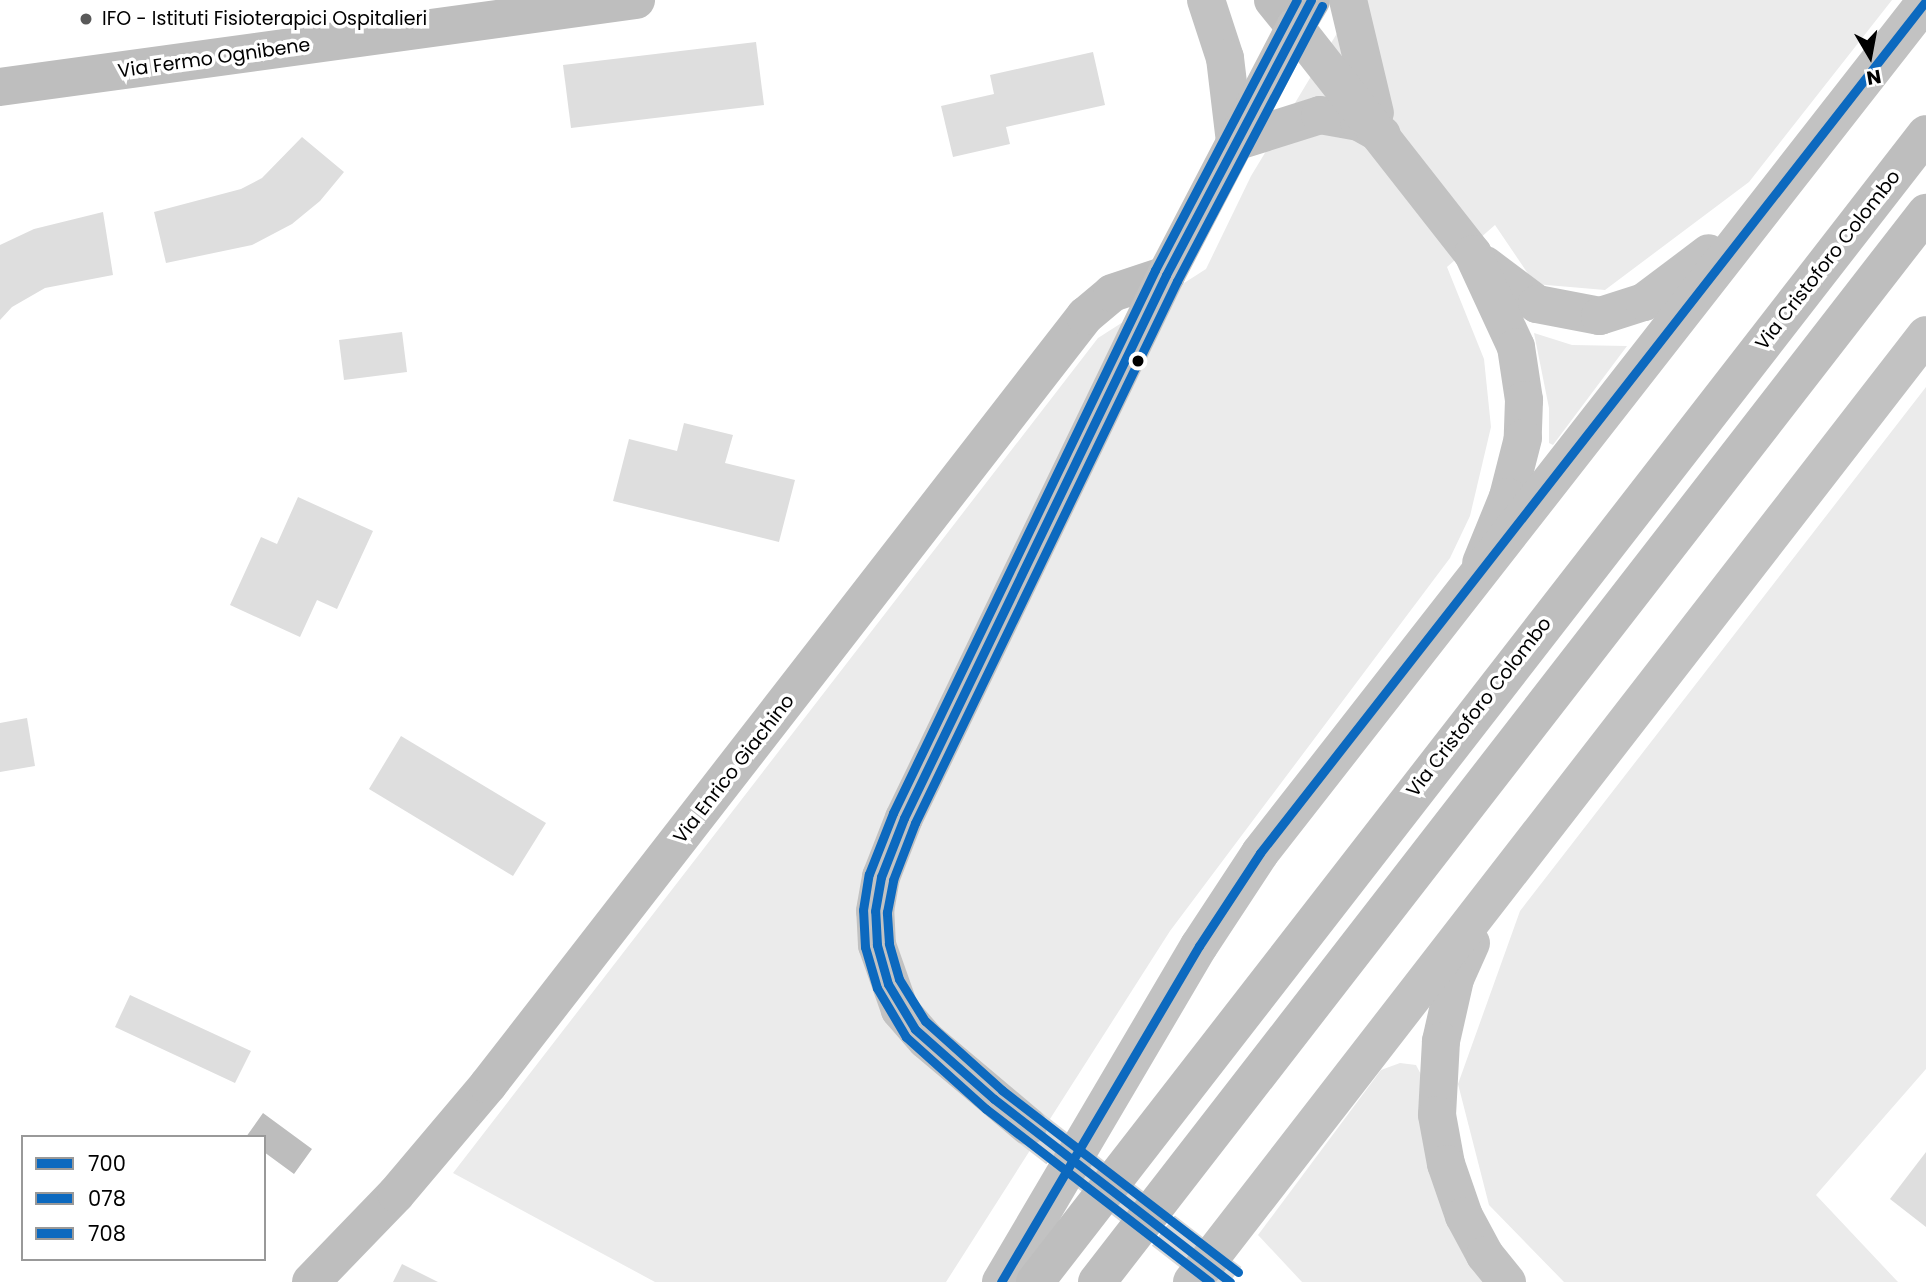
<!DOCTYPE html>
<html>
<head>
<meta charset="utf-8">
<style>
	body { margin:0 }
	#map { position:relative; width:1926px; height:1282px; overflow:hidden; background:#fff; font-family:Poppins,sans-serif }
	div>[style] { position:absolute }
	.green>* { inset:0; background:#ebebeb }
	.water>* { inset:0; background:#bdbdbd }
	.building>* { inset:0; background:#dedede }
	.secondary-tunnel>* { height:38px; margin-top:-19px; transform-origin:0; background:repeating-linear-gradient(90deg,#d9d9d9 0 38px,transparent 0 57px) }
	.street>* { height:38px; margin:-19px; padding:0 19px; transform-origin:19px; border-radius:19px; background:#bebebe }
	.secondary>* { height:38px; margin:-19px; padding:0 19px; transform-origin:19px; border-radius:19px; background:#c2c2c2 }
	.highway>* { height:38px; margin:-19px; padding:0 19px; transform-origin:19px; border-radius:19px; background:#bebebe }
	.bus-1>* { height:9px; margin:-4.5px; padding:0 4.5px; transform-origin:4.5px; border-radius:4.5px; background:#0c69bf }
	.bus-2>* { height:9px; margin:-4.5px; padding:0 4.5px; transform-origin:4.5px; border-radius:4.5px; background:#0c69bf }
	.bus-3>* { height:9px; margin:-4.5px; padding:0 4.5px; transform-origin:4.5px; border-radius:4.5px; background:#0c69bf }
	.dots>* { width:19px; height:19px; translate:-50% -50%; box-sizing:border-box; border:4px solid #fff; border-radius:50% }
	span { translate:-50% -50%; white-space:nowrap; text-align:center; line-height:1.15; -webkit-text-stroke:7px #fff; paint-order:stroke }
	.poi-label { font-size:19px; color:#000 }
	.left { translate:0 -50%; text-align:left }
	.street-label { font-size:19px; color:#000 }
	.legend { position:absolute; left:21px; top:1135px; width:245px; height:126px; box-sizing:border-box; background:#fff; border:2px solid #999; margin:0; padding:9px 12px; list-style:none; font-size:21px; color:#000 }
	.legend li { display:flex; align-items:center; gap:14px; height:35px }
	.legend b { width:35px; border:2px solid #999 }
	.north { position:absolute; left:1835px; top:21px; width:70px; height:70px; -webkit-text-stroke:5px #fff; paint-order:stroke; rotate:170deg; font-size:19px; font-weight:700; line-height:28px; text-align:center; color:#000 }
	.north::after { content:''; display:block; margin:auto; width:24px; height:32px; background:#000; clip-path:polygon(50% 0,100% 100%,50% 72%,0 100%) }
</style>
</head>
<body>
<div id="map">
	<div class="green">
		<div style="clip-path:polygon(1357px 0,1892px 0,1749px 182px,1605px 290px,1535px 284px,1495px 225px,1447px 267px,1484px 359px,1491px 427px,1470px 516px,1450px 558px,1170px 931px,946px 1282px,655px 1282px,453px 1173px,1098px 338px,1206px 269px,1251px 176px)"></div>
		<div style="clip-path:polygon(1534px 333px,1572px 345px,1627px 346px,1553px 445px,1549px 443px,1549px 408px)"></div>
		<div style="clip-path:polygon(1926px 387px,1926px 1069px,1816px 1195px,1898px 1282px,1564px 1282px,1489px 1205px,1458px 1084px,1520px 911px)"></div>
		<div style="clip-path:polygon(1400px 1063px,1416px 1065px,1427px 1086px,1489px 1282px,1302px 1282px,1258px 1235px,1381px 1070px)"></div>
	</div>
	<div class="water">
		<div style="clip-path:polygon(263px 1113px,312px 1149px,294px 1174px,264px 1152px,264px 1137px,246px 1137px)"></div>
	</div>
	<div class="building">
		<div style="clip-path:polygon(756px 42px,764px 105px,571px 128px,563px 65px)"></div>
		<div style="clip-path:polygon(1093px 52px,1105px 105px,1006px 127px,1010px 144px,953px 157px,941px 106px,994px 94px,990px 75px)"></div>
		<div style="clip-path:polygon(302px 137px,344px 172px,320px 201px,292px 224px,252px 245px,166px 263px,154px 212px,241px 189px,262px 178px)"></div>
		<div style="clip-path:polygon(103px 212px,113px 275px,45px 288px,12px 307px,0 320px,0 245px,34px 229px)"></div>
		<div style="clip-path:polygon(402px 332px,407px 372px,344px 380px,339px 340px)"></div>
		<div style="clip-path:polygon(684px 423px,733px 435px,725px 463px,795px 480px,779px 542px,613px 501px,629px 439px,677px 451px)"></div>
		<div style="clip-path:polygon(298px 497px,373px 531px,337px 609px,317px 600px,300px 637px,230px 605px,261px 537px,277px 544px)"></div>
		<div style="clip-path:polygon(27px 718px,35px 766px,0 772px,0 723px)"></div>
		<div style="clip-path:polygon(401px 736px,546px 823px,513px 876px,369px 789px)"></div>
		<div style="clip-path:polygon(130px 995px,251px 1051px,235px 1083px,115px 1027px)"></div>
		<div style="clip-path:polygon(1926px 1152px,1926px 1227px,1890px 1199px)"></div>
		<div style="clip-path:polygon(402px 1264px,438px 1282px,393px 1282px)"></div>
	</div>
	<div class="secondary-tunnel">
		<div style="left:1028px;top:1126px;width:255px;rotate:37.7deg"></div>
	</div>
	<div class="street">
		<div style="left:1273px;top:0;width:35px;rotate:51deg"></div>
		<div style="left:1295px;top:27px;width:31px;rotate:-59deg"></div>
		<div style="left:0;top:87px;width:642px;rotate:-7.79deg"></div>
		<div style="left:311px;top:1282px;width:122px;rotate:-46deg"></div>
		<div style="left:396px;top:1194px;width:143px;rotate:-49.8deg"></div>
		<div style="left:488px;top:1085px;width:974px;rotate:-52.18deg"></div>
		<div style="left:1085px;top:316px;width:35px;rotate:-40deg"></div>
		<div style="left:1112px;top:293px;width:57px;rotate:-18.4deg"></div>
	</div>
	<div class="secondary">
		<div style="left:1206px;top:0;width:61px;rotate:71.9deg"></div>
		<div style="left:1225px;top:58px;width:85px;rotate:83.2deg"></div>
		<div style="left:1348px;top:0;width:116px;rotate:76.6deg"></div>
		<div style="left:1235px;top:142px;width:89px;rotate:-17.6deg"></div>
		<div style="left:1320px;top:115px;width:40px;rotate:10deg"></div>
		<div style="left:1359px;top:122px;width:26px;rotate:29deg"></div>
		<div style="left:1485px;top:265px;width:65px;rotate:36.9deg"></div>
		<div style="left:1537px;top:304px;width:64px;rotate:10.8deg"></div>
		<div style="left:1600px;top:316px;width:46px;rotate:-17.7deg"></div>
		<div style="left:1644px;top:302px;width:81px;rotate:-37deg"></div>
		<div style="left:1471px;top:943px;width:39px;rotate:114deg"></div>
		<div style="left:1455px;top:979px;width:64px;rotate:102.7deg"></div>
		<div style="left:1441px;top:1041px;width:74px;rotate:93.1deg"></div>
		<div style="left:1437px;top:1115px;width:50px;rotate:79.6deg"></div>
		<div style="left:1446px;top:1164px;width:55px;rotate:70.9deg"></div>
		<div style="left:1464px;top:1216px;width:44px;rotate:61.7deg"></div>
		<div style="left:1485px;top:1255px;width:35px;rotate:51deg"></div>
		<div style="left:1028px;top:1126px;width:133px;rotate:-139.9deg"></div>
		<div style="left:926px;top:1040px;width:40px;rotate:-131deg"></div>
		<div style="left:900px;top:1010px;width:69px;rotate:-109.5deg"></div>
		<div style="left:877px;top:945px;width:34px;rotate:-93deg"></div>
		<div style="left:875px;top:911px;width:35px;rotate:-80deg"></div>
		<div style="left:881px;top:877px;width:63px;rotate:-68.7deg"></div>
		<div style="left:904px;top:818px;width:603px;rotate:-64.24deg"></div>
		<div style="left:1166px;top:275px;width:280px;rotate:-62.5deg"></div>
		<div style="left:1295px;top:27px;width:288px;rotate:51.9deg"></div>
		<div style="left:1473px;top:254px;width:102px;rotate:65.2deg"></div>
		<div style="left:1516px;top:347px;width:54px;rotate:81.4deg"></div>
		<div style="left:1524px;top:400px;width:38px;rotate:92deg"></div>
		<div style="left:1523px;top:438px;width:61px;rotate:104.3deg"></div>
		<div style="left:1508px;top:497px;width:71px;rotate:112.2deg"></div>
		<div style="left:1001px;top:1282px;width:390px;rotate:-59.5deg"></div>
		<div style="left:1199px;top:946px;width:111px;rotate:-56.7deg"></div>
		<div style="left:1260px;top:853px;width:1081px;rotate:-51.99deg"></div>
		<div style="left:1192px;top:1282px;width:1198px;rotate:-52.22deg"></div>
	</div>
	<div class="highway">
		<div style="left:1035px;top:1282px;width:1453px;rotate:-52.18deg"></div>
		<div style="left:1097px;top:1282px;width:1353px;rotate:-52.21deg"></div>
	</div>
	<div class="bus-1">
		<div style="left:1001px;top:1282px;width:390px;rotate:-59.5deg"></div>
		<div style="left:1199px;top:946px;width:111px;rotate:-56.7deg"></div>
		<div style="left:1260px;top:853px;width:1081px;rotate:-51.99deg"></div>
		<div style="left:1230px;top:1282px;width:299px;rotate:-142.2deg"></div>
		<div style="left:994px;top:1099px;width:106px;rotate:-138.5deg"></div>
		<div style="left:915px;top:1029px;width:52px;rotate:-121deg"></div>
		<div style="left:888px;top:984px;width:41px;rotate:-105.8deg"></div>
		<div style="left:877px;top:945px;width:34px;rotate:-93deg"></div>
		<div style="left:875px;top:911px;width:35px;rotate:-80deg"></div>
		<div style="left:881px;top:877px;width:63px;rotate:-68.7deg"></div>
		<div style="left:904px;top:818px;width:603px;rotate:-64.24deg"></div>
		<div style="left:1166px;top:275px;width:311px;rotate:-62.2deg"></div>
	</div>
	<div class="bus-2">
		<div style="left:1238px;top:1272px;width:298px;rotate:-142.4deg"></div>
		<div style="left:1002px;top:1090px;width:103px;rotate:-138.1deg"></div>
		<div style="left:925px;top:1021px;width:49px;rotate:-121.8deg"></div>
		<div style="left:899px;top:979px;width:37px;rotate:-106deg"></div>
		<div style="left:889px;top:943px;width:31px;rotate:-94deg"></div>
		<div style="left:887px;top:912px;width:33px;rotate:-79deg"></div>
		<div style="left:893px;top:880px;width:61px;rotate:-68.9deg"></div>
		<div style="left:915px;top:823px;width:602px;rotate:-64.2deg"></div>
		<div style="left:1177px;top:281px;width:311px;rotate:-62.2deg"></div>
	</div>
	<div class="bus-3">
		<div style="left:1210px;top:1282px;width:283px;rotate:-142.3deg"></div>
		<div style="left:986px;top:1109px;width:108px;rotate:-138deg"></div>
		<div style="left:906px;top:1037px;width:57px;rotate:-120.6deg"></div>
		<div style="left:877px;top:988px;width:43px;rotate:-106.3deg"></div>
		<div style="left:865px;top:947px;width:37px;rotate:-93deg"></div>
		<div style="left:863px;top:910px;width:36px;rotate:-81deg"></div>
		<div style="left:869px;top:874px;width:66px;rotate:-68.5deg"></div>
		<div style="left:893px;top:813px;width:603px;rotate:-64.24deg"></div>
		<div style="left:1155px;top:270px;width:305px;rotate:-62.3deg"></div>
	</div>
	<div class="dots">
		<div style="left:86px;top:19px;background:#595959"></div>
		<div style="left:1138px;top:361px;background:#000"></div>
	</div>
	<div class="poi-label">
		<span class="left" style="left:102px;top:19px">IFO - Istituti Fisioterapici Ospitalieri</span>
	</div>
	<div class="street-label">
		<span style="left:214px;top:58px;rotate:-8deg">Via Fermo Ognibene</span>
		<span style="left:1828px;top:260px;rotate:-52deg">Via Cristoforo Colombo</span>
		<span style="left:1479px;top:707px;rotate:-52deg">Via Cristoforo Colombo</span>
		<span style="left:734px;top:769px;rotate:-52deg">Via Enrico Giachino</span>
	</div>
	<ul class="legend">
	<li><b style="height:9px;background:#0c69bf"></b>700</li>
	<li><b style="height:9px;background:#0c69bf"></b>078</li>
	<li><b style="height:9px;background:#0c69bf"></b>708</li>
	</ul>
	<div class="north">N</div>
</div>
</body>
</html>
